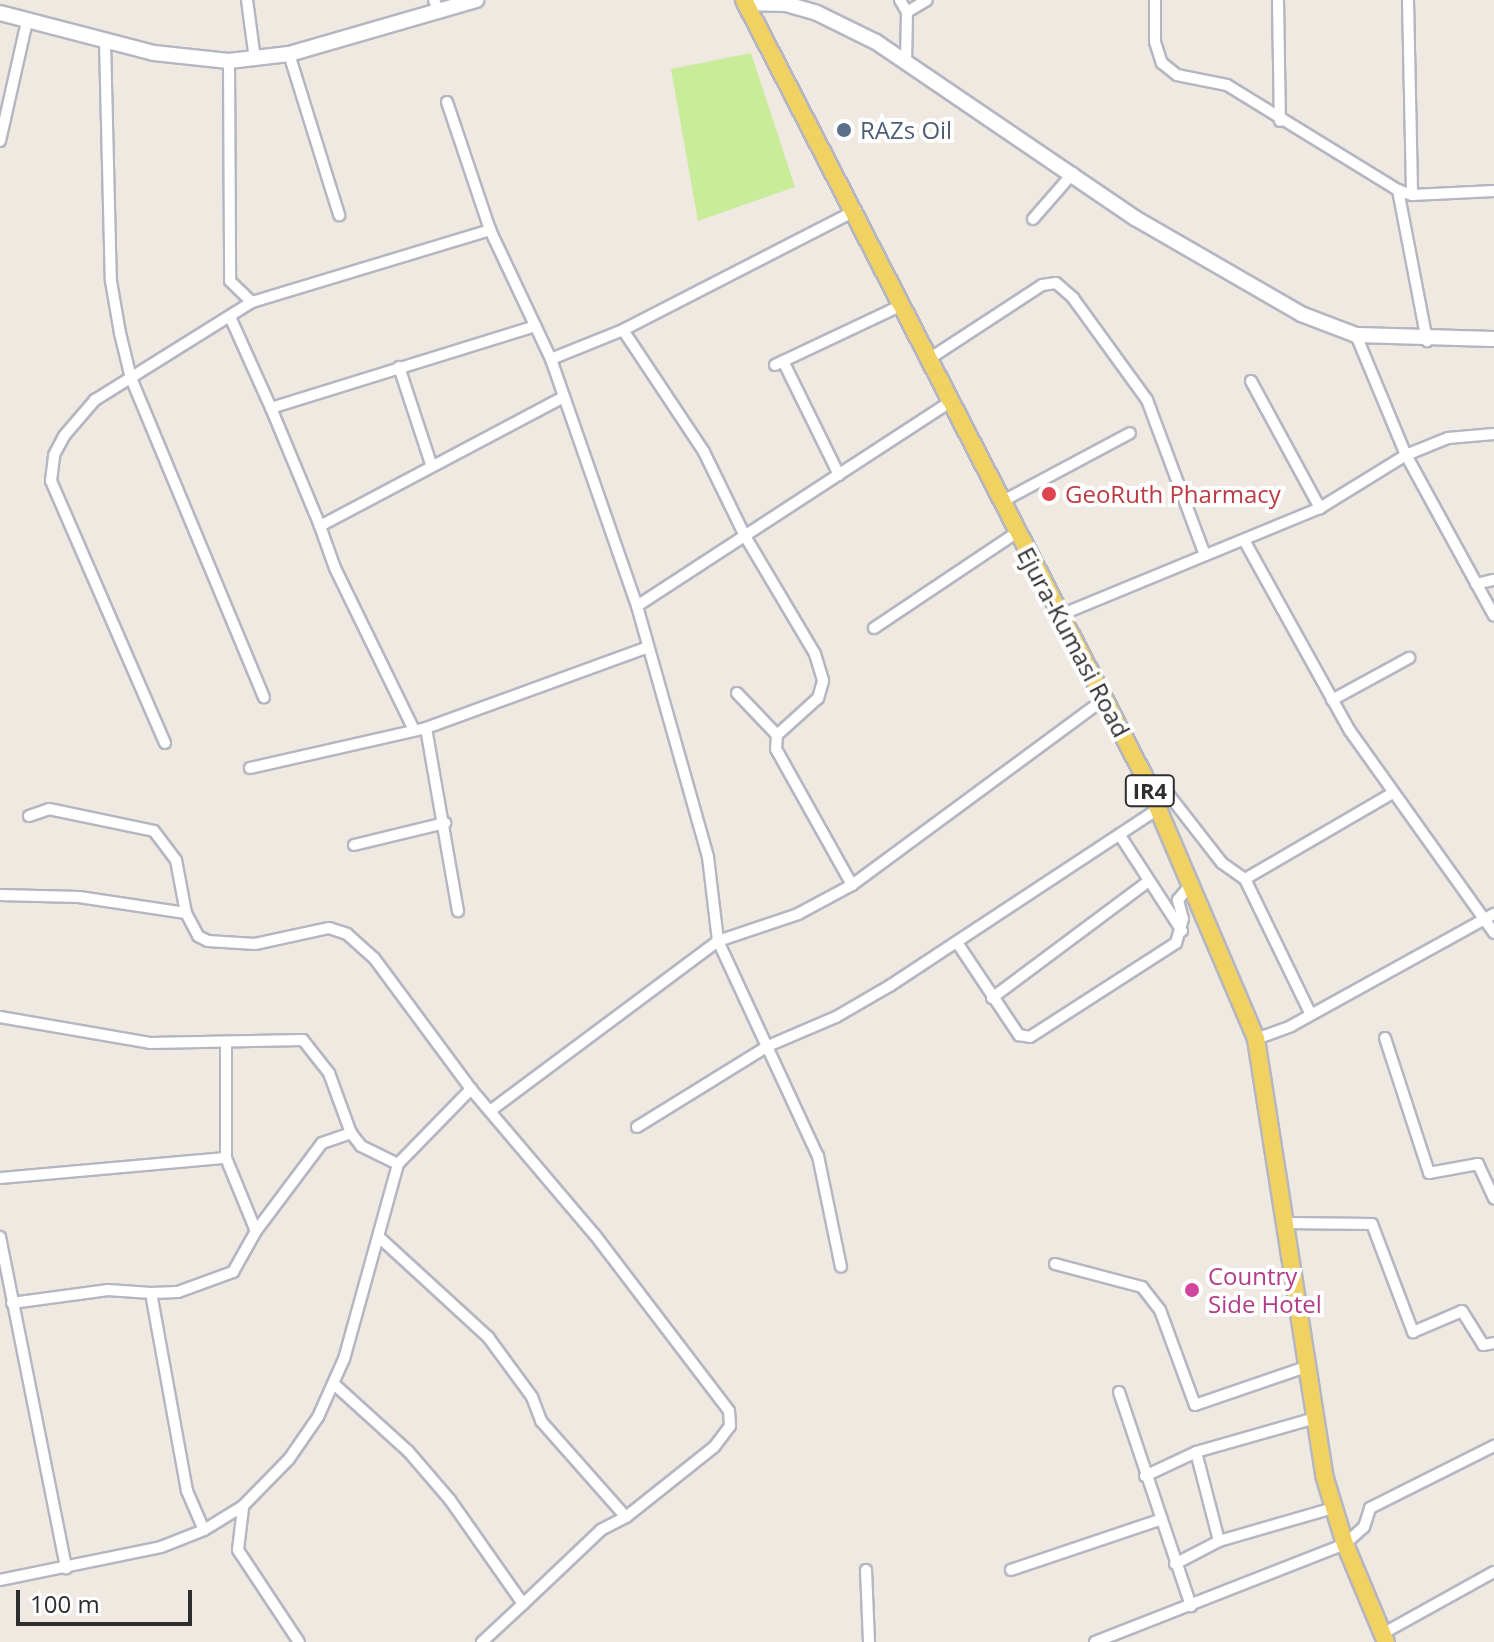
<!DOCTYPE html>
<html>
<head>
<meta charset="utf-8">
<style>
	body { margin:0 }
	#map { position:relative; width:1494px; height:1642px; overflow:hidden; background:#efe9e1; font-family:"Open Sans",sans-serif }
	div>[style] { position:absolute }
	.pitch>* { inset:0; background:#c9ec9a }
	.roads { filter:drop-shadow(2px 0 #b4b7c1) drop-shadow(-2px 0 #b4b7c1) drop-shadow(0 2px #b4b7c1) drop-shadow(0 -2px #b4b7c1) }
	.street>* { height:10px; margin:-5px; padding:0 5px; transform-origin:5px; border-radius:5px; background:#fff }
	.secondary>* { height:14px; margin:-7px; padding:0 7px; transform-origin:7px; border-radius:7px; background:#fff }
	.primary>* { height:16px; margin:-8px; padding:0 8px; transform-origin:8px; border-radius:8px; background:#f2d163 }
	.dots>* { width:22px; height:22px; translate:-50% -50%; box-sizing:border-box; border:4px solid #fff; border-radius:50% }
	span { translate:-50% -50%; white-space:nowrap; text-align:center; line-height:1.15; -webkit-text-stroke:8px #fff; paint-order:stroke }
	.shield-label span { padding:2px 6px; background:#fff; border:2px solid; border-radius:6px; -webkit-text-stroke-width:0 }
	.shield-label { font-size:22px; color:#2e2e2e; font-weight:700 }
	.service-label { font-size:24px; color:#4e5e75 }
	.left { translate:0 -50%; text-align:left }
	.health-label { font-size:24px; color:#be3a42 }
	.street-label { font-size:24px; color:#2e2e2e }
	.hotel-label { font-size:24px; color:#b23c85 }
	.scale { position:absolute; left:16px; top:1590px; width:176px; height:36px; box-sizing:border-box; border:4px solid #2e2e2e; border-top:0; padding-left:10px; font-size:24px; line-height:28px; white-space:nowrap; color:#2e2e2e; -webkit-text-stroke:6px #fff; paint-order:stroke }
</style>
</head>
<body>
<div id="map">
	<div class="pitch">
		<div style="clip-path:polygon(751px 53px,795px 187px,698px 221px,671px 69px)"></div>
	</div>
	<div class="roads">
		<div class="street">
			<div style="left:247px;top:0;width:60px;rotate:82.3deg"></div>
			<div style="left:434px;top:0;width:13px;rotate:67deg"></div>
			<div style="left:900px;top:0;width:14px;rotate:60deg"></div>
			<div style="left:907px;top:12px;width:51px;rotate:91.1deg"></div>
			<div style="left:1155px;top:0;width:42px;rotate:90deg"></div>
			<div style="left:1155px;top:42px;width:22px;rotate:72deg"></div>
			<div style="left:1162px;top:63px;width:19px;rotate:39deg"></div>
			<div style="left:1177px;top:75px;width:51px;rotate:11.3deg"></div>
			<div style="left:1227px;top:85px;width:201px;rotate:31.6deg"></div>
			<div style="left:1398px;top:190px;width:15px;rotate:20deg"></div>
			<div style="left:1412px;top:195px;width:82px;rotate:-2.8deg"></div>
			<div style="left:1278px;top:0;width:121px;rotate:89.1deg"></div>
			<div style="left:1408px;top:0;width:195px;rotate:88.8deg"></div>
			<div style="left:907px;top:12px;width:23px;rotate:-31deg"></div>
			<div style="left:105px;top:42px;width:239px;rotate:88.6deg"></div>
			<div style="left:111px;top:281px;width:53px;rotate:80.2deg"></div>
			<div style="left:120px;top:333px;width:46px;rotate:76.3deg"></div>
			<div style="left:131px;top:378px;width:346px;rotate:67.4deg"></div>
			<div style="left:289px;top:54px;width:169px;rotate:72.7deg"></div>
			<div style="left:229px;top:61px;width:220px;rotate:89.7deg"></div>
			<div style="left:230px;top:281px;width:30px;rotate:44deg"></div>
			<div style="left:447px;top:102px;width:135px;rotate:71.4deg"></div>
			<div style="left:0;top:141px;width:123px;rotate:-77.3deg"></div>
			<div style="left:1398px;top:190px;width:154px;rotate:79.1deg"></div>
			<div style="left:1033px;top:219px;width:61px;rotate:-49deg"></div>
			<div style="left:231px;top:319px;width:98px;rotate:65.8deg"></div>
			<div style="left:271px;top:408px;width:277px;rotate:-17.2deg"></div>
			<div style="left:623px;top:330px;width:146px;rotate:56.4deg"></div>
			<div style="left:704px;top:452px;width:93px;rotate:64deg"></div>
			<div style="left:745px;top:536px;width:137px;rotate:59.3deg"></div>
			<div style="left:815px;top:654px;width:28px;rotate:73deg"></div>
			<div style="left:823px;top:681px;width:18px;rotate:106deg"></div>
			<div style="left:818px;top:698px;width:55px;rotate:137.9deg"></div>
			<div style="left:777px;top:735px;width:14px;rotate:94deg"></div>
			<div style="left:776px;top:749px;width:156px;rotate:60.8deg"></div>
			<div style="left:1356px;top:335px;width:130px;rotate:67.4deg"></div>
			<div style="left:1406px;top:455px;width:183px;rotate:61.3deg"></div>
			<div style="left:551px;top:359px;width:78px;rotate:-21.9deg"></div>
			<div style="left:623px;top:330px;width:262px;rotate:-27.2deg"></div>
			<div style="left:929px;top:359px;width:135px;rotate:-33.2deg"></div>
			<div style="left:1042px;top:285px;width:14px;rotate:-8deg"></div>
			<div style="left:1056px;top:283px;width:23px;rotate:41deg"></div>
			<div style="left:1073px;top:298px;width:126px;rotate:54deg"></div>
			<div style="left:1147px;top:400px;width:165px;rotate:69.5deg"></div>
			<div style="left:783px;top:361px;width:127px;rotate:63.8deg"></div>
			<div style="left:775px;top:365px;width:140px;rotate:-25.3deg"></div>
			<div style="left:399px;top:367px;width:102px;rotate:71.7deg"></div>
			<div style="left:1251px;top:381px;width:145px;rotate:61.5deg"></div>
			<div style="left:271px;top:408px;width:128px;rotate:67.4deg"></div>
			<div style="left:1001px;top:502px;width:146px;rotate:-28.1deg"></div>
			<div style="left:1244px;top:540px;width:218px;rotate:61deg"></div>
			<div style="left:1350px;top:731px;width:248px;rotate:54.5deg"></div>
			<div style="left:1476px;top:584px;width:18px;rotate:-13deg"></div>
			<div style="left:637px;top:606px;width:375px;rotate:-33.1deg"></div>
			<div style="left:1058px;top:616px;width:283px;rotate:-22.4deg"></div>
			<div style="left:1320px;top:508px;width:101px;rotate:-31.6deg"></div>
			<div style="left:1406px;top:455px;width:45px;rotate:-22deg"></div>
			<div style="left:1448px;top:438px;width:46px;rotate:-5deg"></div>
			<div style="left:874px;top:628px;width:171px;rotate:-33.8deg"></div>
			<div style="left:737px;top:693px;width:58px;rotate:46.4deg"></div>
			<div style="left:1332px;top:700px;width:88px;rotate:-28.6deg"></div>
			<div style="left:426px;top:728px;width:186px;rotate:80.1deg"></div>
			<div style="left:414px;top:730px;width:180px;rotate:-116deg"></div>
			<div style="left:335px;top:568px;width:45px;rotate:-109.7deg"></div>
			<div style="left:320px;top:526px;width:276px;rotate:-27.9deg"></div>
			<div style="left:165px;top:743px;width:286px;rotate:-113.5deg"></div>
			<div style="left:51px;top:481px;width:26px;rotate:-83deg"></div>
			<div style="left:54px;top:455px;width:21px;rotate:-62deg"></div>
			<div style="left:64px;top:436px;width:48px;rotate:-49.3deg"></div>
			<div style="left:95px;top:400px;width:185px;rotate:-32deg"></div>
			<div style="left:252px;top:302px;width:249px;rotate:-16.8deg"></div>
			<div style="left:490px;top:230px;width:143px;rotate:64.7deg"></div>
			<div style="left:551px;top:359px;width:262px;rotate:70.8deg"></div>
			<div style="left:637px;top:606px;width:261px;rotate:74.2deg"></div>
			<div style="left:708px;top:857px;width:85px;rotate:83.2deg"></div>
			<div style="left:718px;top:941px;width:237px;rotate:65.1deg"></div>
			<div style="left:818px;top:1156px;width:113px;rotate:78.3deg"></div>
			<div style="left:250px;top:768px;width:180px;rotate:-12.8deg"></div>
			<div style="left:426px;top:728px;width:236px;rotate:-20deg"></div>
			<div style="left:1149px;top:780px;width:25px;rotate:37deg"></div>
			<div style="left:1169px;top:795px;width:86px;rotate:52.1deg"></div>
			<div style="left:1222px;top:863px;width:28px;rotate:35deg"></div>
			<div style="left:1245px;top:879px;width:169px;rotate:-30.2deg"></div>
			<div style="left:29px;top:816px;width:21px;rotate:-19deg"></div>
			<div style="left:49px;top:809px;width:107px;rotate:11.8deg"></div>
			<div style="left:154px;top:831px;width:36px;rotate:53deg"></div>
			<div style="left:176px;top:860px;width:54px;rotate:79.3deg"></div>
			<div style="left:186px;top:913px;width:26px;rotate:62deg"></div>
			<div style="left:198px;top:936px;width:11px;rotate:27deg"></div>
			<div style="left:208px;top:941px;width:47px;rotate:3.7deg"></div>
			<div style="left:255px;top:944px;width:76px;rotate:-12.2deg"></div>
			<div style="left:329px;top:928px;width:19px;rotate:18deg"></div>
			<div style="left:347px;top:934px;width:36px;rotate:42deg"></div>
			<div style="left:374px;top:958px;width:163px;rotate:53.5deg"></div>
			<div style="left:471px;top:1089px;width:192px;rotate:49.7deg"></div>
			<div style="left:595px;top:1235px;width:221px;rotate:52.7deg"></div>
			<div style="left:729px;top:1411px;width:15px;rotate:86deg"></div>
			<div style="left:730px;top:1426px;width:26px;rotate:127deg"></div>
			<div style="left:714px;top:1447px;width:112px;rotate:141.5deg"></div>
			<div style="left:1121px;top:837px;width:112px;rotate:57deg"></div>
			<div style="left:354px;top:845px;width:94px;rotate:-13.6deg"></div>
			<div style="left:1245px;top:879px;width:149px;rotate:64.1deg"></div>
			<div style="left:0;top:895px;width:79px;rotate:1.5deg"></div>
			<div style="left:79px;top:897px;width:108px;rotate:8.5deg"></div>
			<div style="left:958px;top:944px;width:110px;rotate:56.2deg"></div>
			<div style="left:1019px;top:1035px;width:11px;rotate:10deg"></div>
			<div style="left:1030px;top:1037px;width:174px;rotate:-32.8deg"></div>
			<div style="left:1176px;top:943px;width:25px;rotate:-74deg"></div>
			<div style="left:1183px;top:919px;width:20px;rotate:-105deg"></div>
			<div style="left:1178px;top:900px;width:21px;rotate:-51deg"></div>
			<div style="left:992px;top:998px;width:196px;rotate:-36.7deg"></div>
			<div style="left:0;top:1017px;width:152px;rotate:9.8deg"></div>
			<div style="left:150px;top:1043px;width:153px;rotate:-1.1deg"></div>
			<div style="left:303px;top:1040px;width:42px;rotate:51.8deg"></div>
			<div style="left:329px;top:1073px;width:64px;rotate:69.9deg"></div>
			<div style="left:351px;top:1133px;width:16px;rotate:52deg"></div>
			<div style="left:361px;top:1146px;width:41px;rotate:25.9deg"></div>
			<div style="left:1385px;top:1038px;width:142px;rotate:71.9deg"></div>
			<div style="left:1429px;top:1173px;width:50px;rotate:-10.4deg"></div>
			<div style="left:1478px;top:1164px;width:38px;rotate:65deg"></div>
			<div style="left:1256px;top:1039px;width:37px;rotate:-20deg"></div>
			<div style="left:1291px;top:1026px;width:232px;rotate:-28.9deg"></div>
			<div style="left:226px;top:1044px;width:114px;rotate:90deg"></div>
			<div style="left:226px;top:1158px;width:79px;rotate:67.7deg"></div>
			<div style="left:490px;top:1111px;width:284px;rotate:-36.7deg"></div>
			<div style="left:718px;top:941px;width:84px;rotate:-18.6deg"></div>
			<div style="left:798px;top:914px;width:61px;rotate:-28.2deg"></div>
			<div style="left:852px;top:885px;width:313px;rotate:-36.4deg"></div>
			<div style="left:637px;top:1127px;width:154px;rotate:-31.7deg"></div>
			<div style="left:768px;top:1046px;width:74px;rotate:-23.1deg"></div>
			<div style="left:836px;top:1017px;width:64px;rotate:-30.2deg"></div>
			<div style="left:891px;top:985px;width:320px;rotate:-33.4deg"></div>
			<div style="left:0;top:1178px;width:227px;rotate:-5.1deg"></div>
			<div style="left:1285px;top:1223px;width:87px;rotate:0.7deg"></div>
			<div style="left:1372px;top:1224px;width:116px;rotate:69.2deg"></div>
			<div style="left:1413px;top:1332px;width:53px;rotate:-23.2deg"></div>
			<div style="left:1462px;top:1311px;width:40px;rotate:58deg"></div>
			<div style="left:1483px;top:1345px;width:11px;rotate:-10deg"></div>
			<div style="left:0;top:1237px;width:338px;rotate:78.7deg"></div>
			<div style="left:380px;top:1238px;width:147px;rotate:42.5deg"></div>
			<div style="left:488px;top:1337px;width:74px;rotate:53.7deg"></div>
			<div style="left:532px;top:1397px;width:26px;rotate:69deg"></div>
			<div style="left:541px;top:1421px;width:128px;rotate:48.5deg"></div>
			<div style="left:626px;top:1517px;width:28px;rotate:153deg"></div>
			<div style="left:601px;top:1530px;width:108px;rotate:136.5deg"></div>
			<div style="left:1055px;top:1264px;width:90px;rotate:14.8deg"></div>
			<div style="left:1142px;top:1287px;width:29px;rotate:52deg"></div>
			<div style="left:1160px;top:1310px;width:101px;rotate:69.8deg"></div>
			<div style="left:1195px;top:1405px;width:114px;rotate:-18.9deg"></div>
			<div style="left:12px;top:1303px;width:97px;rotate:-7.7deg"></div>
			<div style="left:108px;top:1290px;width:43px;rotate:4deg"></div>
			<div style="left:334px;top:1384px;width:100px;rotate:42.2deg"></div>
			<div style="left:408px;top:1451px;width:65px;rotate:49.4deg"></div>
			<div style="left:450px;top:1500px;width:127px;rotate:54.9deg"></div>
			<div style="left:523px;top:1604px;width:56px;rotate:137.2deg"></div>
			<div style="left:1119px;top:1392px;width:226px;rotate:71.4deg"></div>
			<div style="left:1196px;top:1452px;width:92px;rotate:75.5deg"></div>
			<div style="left:1145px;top:1476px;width:56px;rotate:-25.2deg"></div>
			<div style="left:1196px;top:1452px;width:121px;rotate:-15.9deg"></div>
			<div style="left:243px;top:1508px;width:42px;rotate:96.8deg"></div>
			<div style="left:238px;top:1550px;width:110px;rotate:56.5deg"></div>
			<div style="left:204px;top:1530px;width:43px;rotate:-113.6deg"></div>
			<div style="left:187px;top:1491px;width:201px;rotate:-100.3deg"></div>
			<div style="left:151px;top:1293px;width:27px;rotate:-2deg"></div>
			<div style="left:178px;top:1292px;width:59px;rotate:-20deg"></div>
			<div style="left:233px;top:1272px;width:47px;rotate:-60.7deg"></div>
			<div style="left:256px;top:1231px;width:110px;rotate:-53.1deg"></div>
			<div style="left:322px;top:1143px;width:31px;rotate:-19deg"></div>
			<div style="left:1175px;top:1564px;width:50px;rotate:-27.6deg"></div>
			<div style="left:1219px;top:1541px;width:119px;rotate:-16.1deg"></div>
			<div style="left:866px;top:1570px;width:72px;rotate:87.6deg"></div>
			<div style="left:1011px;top:1570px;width:157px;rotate:-18.6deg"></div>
			<div style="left:0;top:1580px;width:164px;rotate:-11.6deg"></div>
			<div style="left:161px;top:1547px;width:46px;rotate:-21.6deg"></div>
			<div style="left:204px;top:1530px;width:46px;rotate:-31.6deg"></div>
			<div style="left:243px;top:1506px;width:66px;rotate:-45.6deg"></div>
			<div style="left:289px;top:1459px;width:51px;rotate:-55.4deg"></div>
			<div style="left:318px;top:1417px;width:64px;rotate:-65.9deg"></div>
			<div style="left:344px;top:1359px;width:202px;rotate:-74.5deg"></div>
			<div style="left:398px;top:1164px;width:105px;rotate:-45.8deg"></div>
			<div style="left:1382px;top:1634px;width:128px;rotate:-29deg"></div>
			<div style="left:1095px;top:1642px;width:269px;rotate:-21.4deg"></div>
			<div style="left:1345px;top:1544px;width:25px;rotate:-42deg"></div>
			<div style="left:1364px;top:1527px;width:20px;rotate:-72deg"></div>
			<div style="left:1370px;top:1508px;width:139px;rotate:-26.6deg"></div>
		</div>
		<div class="secondary">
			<div style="left:745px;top:3px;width:41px;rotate:1.4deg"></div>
			<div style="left:786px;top:4px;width:32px;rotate:16deg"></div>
			<div style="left:817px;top:13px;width:66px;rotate:26.2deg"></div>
			<div style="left:876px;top:42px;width:313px;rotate:34.2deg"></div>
			<div style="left:1135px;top:218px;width:192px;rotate:30deg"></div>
			<div style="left:1301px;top:314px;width:59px;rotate:20.9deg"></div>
			<div style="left:1356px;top:335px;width:138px;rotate:1.7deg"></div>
			<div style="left:0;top:13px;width:159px;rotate:14.6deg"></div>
			<div style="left:154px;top:53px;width:75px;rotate:6.1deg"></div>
			<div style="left:229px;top:61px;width:60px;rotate:-6.7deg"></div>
			<div style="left:289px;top:54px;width:195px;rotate:-16.1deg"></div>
		</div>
		<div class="primary">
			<div style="left:744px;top:0;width:873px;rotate:62.73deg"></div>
			<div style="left:1144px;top:776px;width:286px;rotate:66.9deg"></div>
			<div style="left:1256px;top:1039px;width:441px;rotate:81.1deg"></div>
			<div style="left:1324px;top:1475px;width:72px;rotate:73.1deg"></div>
			<div style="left:1345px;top:1544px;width:106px;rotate:67.3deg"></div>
		</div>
	</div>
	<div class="dots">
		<div style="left:844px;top:130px;background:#5c6f8a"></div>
		<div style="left:1049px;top:494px;background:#e0444e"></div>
		<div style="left:1192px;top:1290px;background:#d1479c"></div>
	</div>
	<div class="shield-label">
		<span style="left:1150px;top:791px">IR4</span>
	</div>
	<div class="service-label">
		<span class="left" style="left:860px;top:130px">RAZs Oil</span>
	</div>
	<div class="health-label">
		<span class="left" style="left:1065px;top:494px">GeoRuth Pharmacy</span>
	</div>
	<div class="street-label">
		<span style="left:1074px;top:642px;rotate:62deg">Ejura-Kumasi Road</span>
	</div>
	<div class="hotel-label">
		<span class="left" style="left:1208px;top:1290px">Country<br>Side Hotel</span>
	</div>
	<div class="scale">100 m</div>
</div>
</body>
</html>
